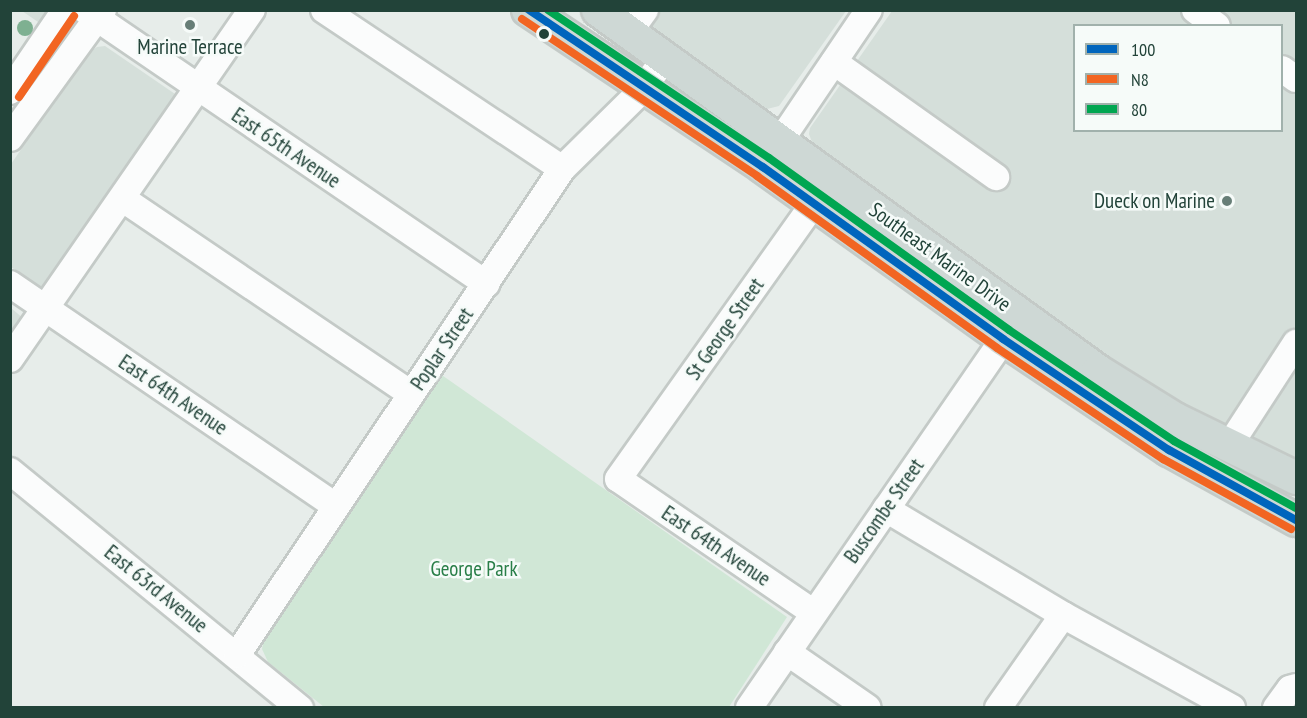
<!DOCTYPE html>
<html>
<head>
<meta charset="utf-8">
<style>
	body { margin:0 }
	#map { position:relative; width:1307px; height:718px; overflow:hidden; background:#e7edea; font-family:"PT Sans Narrow",sans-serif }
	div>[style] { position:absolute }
	.built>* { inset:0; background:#d5dfda }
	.green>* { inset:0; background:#d0e7d6 }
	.roads { filter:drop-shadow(2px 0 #c4cac7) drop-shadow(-2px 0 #c4cac7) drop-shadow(0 2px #c4cac7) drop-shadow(0 -2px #c4cac7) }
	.minor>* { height:26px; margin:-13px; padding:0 13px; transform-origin:13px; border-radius:13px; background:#fbfcfc }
	.major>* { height:32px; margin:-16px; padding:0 16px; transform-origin:16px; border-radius:16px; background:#ced8d5 }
	.bus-1>* { height:8px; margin:-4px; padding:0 4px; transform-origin:4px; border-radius:4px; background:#0065bd }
	.bus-2>* { height:8px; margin:-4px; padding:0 4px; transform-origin:4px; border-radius:4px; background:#f26522 }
	.bus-3>* { height:8px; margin:-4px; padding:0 4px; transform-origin:4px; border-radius:4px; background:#00a651 }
	.trees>* { width:16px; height:16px; margin:-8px; border-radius:50%; background:#7eb091 }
	.dots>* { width:16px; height:16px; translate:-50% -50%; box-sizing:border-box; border:3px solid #f6fbf9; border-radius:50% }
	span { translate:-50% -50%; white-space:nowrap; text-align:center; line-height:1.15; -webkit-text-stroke:5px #f6fbf9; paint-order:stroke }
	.poi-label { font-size:21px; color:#224339 }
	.right { translate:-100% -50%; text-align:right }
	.street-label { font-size:21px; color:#224339 }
	.park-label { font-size:21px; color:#297e48 }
	.frame { position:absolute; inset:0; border:12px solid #224339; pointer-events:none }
	.legend { position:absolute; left:1073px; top:24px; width:210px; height:108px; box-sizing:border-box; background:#f6fbf9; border:2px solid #a1b1ac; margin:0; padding:8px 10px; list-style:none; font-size:18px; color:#224339 }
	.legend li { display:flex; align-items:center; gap:12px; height:30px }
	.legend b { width:30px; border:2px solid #a1b1ac }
</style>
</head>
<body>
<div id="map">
	<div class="built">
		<div style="clip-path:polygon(22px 11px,51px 11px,41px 24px)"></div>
		<div style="clip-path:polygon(645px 11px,846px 11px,779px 106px,767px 109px,760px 107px,650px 27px)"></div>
		<div style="clip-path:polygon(evenodd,892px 11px,1296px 11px,1296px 460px,1199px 414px,1105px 357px,813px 145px,809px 134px,810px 128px,892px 11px,1074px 26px,1282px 26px,1282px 130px,1074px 130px,1074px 26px)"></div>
		<div style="clip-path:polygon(105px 46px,178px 96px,47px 288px,42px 288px,11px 267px,11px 164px,88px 53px,97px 47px)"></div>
		<div style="clip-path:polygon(11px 308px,24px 319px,11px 359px)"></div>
	</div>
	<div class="green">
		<div style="clip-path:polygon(436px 371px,787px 617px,729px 707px,324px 707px,268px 662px,262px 649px,264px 639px)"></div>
	</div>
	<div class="roads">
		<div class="minor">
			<div style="left:85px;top:10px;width:486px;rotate:34.3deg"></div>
			<div style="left:324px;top:10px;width:286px;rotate:33.7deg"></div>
			<div style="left:1195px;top:10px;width:27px;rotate:36deg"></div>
			<div style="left:629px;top:32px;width:27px;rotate:-54deg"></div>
			<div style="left:834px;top:62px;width:199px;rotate:35.4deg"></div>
			<div style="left:1282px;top:69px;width:17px;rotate:36deg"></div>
			<div style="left:10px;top:91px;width:98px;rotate:-55.8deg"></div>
			<div style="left:10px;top:138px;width:158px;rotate:-54deg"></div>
			<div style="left:770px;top:156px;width:176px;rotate:-55.9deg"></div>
			<div style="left:123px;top:199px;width:348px;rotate:34.1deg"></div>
			<div style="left:10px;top:284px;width:394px;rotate:34.3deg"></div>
			<div style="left:10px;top:359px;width:425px;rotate:-55.3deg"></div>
			<div style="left:1229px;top:446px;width:123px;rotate:-57deg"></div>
			<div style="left:10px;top:471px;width:375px;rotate:39.3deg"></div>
			<div style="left:886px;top:509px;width:206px;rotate:30.9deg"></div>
			<div style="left:1063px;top:615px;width:193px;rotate:28.8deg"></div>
			<div style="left:814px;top:613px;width:237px;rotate:-145.6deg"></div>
			<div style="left:618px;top:479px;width:357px;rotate:-54.6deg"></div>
			<div style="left:787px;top:652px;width:98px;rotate:34.7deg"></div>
			<div style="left:237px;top:655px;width:585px;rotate:-56.23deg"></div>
			<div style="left:562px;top:169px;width:114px;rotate:-44.6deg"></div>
			<div style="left:643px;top:89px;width:38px;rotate:-55deg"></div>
			<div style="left:749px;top:708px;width:465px;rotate:-55.4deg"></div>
			<div style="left:998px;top:708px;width:113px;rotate:-55deg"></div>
			<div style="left:1276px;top:708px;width:24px;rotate:-54deg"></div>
			<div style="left:1290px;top:689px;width:6px;rotate:-18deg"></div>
		</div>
		<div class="major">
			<div style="left:528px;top:10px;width:283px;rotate:33.7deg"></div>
			<div style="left:763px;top:167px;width:295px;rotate:35.6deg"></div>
			<div style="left:1003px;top:339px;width:200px;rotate:33.8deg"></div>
			<div style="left:1169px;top:450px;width:145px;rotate:28.9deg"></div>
			<div style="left:598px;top:10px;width:617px;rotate:35.83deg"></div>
			<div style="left:1098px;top:371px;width:91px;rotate:31.9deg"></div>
			<div style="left:1175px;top:419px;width:135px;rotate:26deg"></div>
		</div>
	</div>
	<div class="bus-1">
		<div style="left:529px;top:10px;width:282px;rotate:33.9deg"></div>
		<div style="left:763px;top:167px;width:295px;rotate:35.6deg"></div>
		<div style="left:1003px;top:339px;width:200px;rotate:33.8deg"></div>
		<div style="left:1169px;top:450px;width:145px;rotate:28.9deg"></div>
	</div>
	<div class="bus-2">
		<div style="left:522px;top:19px;width:283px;rotate:33.7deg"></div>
		<div style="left:757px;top:176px;width:295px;rotate:35.6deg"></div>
		<div style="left:997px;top:348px;width:200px;rotate:33.8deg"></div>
		<div style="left:1163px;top:459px;width:146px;rotate:28.7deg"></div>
		<div style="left:19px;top:97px;width:98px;rotate:-55.8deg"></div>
	</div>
	<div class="bus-3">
		<div style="left:548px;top:10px;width:266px;rotate:33.8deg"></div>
		<div style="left:769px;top:158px;width:295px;rotate:35.6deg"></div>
		<div style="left:1009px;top:330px;width:199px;rotate:33.9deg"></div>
		<div style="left:1174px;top:441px;width:139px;rotate:28.8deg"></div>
	</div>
	<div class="trees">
		<div style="left:25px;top:28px"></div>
	</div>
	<div class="dots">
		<div style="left:190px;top:25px;background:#677e77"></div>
		<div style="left:544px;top:34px;background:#224339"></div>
		<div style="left:1227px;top:201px;background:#677e77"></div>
	</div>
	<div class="poi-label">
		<span style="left:190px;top:47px">Marine Terrace</span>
		<span class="right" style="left:1215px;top:201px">Dueck on Marine</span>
	</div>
	<div class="street-label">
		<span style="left:286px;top:148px;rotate:34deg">East 65th Avenue</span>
		<span style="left:940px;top:257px;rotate:36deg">Southeast Marine Drive</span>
		<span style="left:725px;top:329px;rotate:-55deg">St George Street</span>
		<span style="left:442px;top:349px;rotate:-56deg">Poplar Street</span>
		<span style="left:173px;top:395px;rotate:34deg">East 64th Avenue</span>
		<span style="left:884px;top:511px;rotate:-55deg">Buscombe Street</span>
		<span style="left:716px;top:546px;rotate:34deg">East 64th Avenue</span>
		<span style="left:156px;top:589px;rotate:39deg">East 63rd Avenue</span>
	</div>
	<div class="park-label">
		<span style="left:474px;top:569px">George Park</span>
	</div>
	<div class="frame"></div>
	<ul class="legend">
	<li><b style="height:8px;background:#0065bd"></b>100</li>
	<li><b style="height:8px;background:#f26522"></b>N8</li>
	<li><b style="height:8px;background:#00a651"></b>80</li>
	</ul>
</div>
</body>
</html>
